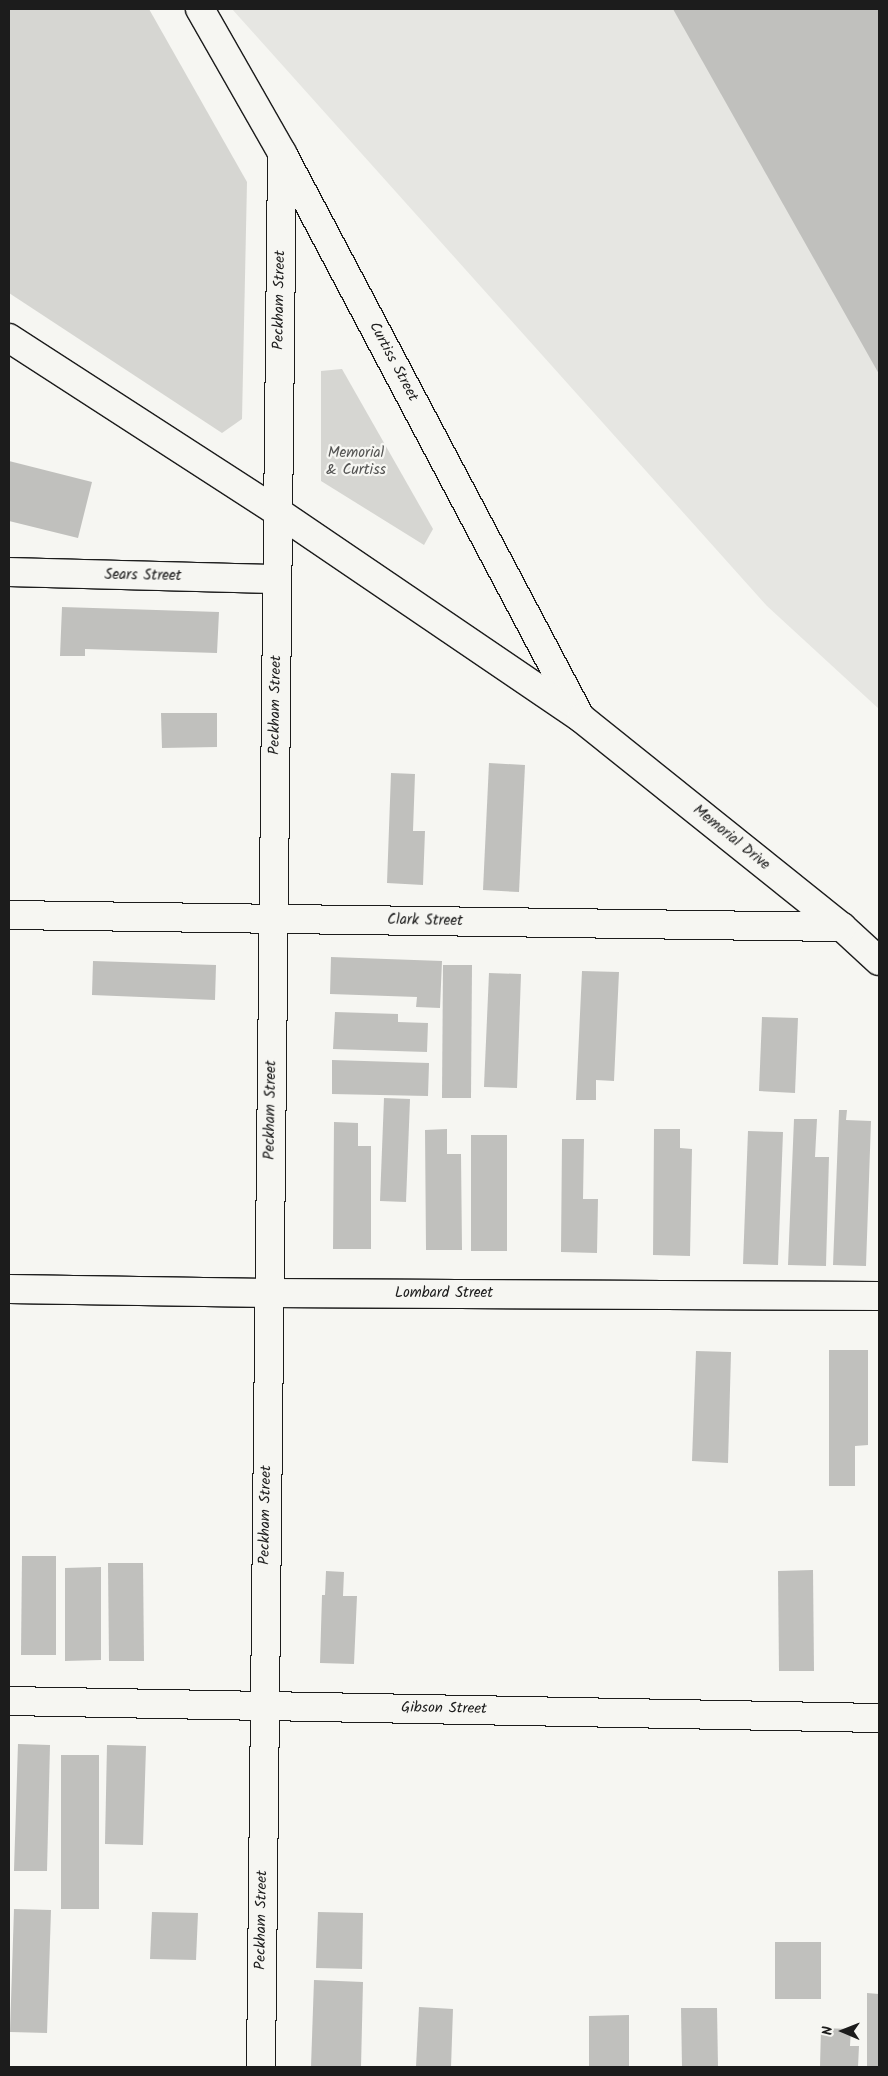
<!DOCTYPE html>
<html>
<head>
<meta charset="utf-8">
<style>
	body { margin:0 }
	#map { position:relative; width:888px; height:2076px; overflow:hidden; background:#f6f6f2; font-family:Kalam,sans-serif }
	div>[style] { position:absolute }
	.built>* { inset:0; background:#e6e6e2 }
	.green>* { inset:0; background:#d6d6d2 }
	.building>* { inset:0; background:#c0c0bd }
	.roads { filter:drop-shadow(1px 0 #1c1c1c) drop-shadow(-1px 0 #1c1c1c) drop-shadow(0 1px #1c1c1c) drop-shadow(0 -1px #1c1c1c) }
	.street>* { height:28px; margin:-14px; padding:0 14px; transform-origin:14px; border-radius:14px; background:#f6f6f2 }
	span { translate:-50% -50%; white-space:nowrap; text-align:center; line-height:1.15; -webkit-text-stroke:4.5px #f6f6f2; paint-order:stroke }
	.street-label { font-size:15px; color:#1c1c1c }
	.park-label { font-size:15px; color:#545453 }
	.frame { position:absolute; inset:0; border:10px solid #1c1c1c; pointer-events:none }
	.north { position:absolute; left:818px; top:2006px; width:50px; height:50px; -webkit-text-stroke:4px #f6f6f2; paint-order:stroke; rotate:271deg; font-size:14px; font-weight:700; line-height:20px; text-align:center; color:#1c1c1c }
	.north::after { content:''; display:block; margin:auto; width:18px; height:22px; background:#1c1c1c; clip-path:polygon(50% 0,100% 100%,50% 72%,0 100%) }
</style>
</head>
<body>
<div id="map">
	<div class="built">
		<div style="clip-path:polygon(232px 9px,879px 9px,879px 709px,767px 606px)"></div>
	</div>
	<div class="green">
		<div style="clip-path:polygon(9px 9px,149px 9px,247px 182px,242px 419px,222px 433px,9px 293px)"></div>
		<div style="clip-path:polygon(342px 369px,433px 529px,424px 545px,321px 481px,321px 371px)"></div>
	</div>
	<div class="building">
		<div style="clip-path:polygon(673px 9px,879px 9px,879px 374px)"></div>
		<div style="clip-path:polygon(9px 461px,92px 482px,78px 538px,9px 521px)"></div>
		<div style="clip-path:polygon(62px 607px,219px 612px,217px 653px,85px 649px,85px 656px,60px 656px)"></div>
		<div style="clip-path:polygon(161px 713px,217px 713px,217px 747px,162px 748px)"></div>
		<div style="clip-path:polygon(489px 763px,525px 765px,519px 892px,483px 890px)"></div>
		<div style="clip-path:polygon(391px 773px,415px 774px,413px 831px,425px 831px,423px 885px,387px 883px)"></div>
		<div style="clip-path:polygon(331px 957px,442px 961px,440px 1008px,416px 1007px,417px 997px,330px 994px)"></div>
		<div style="clip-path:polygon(93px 961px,216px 965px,215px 1000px,92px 995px)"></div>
		<div style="clip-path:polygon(443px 965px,472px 965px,471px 1098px,442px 1098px)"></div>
		<div style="clip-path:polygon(582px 971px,619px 972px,614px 1081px,596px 1080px,596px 1100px,576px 1100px)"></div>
		<div style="clip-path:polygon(489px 973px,521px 974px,517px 1088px,484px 1087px)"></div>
		<div style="clip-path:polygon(335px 1012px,398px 1014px,398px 1022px,428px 1023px,427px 1052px,333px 1049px)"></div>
		<div style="clip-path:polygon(762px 1017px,798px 1018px,795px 1093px,759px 1091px)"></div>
		<div style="clip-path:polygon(332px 1060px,429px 1063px,428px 1096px,332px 1094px)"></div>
		<div style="clip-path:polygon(384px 1098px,410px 1099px,406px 1202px,380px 1201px)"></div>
		<div style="clip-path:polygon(839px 1110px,847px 1110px,846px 1120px,871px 1121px,866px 1266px,833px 1265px)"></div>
		<div style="clip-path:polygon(794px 1119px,817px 1119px,815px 1157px,829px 1157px,826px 1266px,788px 1265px)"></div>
		<div style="clip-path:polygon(334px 1122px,358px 1123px,358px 1146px,371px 1146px,371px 1249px,333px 1249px)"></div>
		<div style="clip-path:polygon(447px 1129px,447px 1154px,461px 1154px,462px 1250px,426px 1250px,425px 1130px)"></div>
		<div style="clip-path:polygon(654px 1129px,680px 1129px,680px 1148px,692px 1149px,690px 1256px,653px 1255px)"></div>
		<div style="clip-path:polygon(748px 1131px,783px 1132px,778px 1265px,743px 1264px)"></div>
		<div style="clip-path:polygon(471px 1135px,507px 1135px,507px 1251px,471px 1251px)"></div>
		<div style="clip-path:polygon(562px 1139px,584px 1139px,583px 1199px,598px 1199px,597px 1253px,561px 1252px)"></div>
		<div style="clip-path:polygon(829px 1350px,868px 1350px,868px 1445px,855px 1446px,855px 1486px,829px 1486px)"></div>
		<div style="clip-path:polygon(696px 1351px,731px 1352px,728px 1463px,692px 1461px)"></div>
		<div style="clip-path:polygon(22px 1556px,56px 1556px,56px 1655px,21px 1655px)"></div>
		<div style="clip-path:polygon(108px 1563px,143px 1563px,144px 1661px,109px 1661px)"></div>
		<div style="clip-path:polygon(101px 1567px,101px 1660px,65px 1661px,65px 1568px)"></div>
		<div style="clip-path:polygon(813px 1570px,814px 1671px,779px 1671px,778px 1571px)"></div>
		<div style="clip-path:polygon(326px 1571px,344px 1572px,343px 1596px,357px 1596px,354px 1664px,320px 1663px,322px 1595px,325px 1595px)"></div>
		<div style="clip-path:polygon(18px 1744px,50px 1745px,47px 1871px,14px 1871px)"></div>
		<div style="clip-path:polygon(107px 1745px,146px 1746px,143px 1845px,105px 1844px)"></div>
		<div style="clip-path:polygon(61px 1755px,99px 1755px,99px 1909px,61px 1909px)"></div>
		<div style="clip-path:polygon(14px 1909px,51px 1910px,47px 2033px,10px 2032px)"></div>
		<div style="clip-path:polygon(152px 1912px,198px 1913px,196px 1960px,150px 1959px)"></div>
		<div style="clip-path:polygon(318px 1912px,363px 1913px,362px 1969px,316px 1968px)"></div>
		<div style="clip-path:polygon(775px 1942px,821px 1942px,821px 1999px,775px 1999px)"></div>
		<div style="clip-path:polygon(314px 1980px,363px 1982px,361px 2067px,311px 2067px)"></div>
		<div style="clip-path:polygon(867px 1993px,879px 1994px,879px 2067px,867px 2067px)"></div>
		<div style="clip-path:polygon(419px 2007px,453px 2009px,451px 2067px,416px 2067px)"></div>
		<div style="clip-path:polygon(681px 2008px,717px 2008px,718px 2067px,682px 2067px)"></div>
		<div style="clip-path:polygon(629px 2015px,629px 2067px,589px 2067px,589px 2016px)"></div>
		<div style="clip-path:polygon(821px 2028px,851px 2029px,850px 2046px,859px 2046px,858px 2067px,820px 2067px)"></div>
	</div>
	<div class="roads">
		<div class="street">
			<div style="left:200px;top:9px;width:166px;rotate:60.3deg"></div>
			<div style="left:282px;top:153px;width:636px;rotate:62.14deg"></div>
			<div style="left:9px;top:338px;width:320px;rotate:32.9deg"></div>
			<div style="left:278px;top:512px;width:366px;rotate:34.2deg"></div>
			<div style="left:581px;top:718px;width:334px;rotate:38.7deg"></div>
			<div style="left:842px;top:927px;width:50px;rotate:42.6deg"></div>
			<div style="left:9px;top:572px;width:268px;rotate:1.5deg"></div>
			<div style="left:9px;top:915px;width:833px;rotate:0.83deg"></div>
			<div style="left:9px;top:1289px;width:260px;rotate:0.9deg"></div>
			<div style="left:269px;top:1293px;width:610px;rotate:0.28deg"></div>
			<div style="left:9px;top:1701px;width:870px;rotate:1.12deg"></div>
			<div style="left:261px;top:2067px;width:1914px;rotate:-89.37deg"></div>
		</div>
	</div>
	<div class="street-label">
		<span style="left:280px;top:300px;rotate:-89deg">Peckham Street</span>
		<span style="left:393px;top:362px;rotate:62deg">Curtiss Street</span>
		<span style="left:143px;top:576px;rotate:1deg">Sears Street</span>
		<span style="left:276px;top:705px;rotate:-89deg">Peckham Street</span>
		<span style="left:731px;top:838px;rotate:39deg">Memorial Drive</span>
		<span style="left:425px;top:921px;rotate:1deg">Clark Street</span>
		<span style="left:271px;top:1110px;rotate:-89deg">Peckham Street</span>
		<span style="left:444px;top:1294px">Lombard Street</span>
		<span style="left:266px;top:1515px;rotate:-89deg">Peckham Street</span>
		<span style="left:444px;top:1709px;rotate:1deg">Gibson Street</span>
		<span style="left:262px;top:1920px;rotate:-89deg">Peckham Street</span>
	</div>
	<div class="park-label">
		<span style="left:356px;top:462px">Memorial<br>&amp; Curtiss</span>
	</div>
	<div class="frame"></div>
	<div class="north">N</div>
</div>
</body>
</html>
